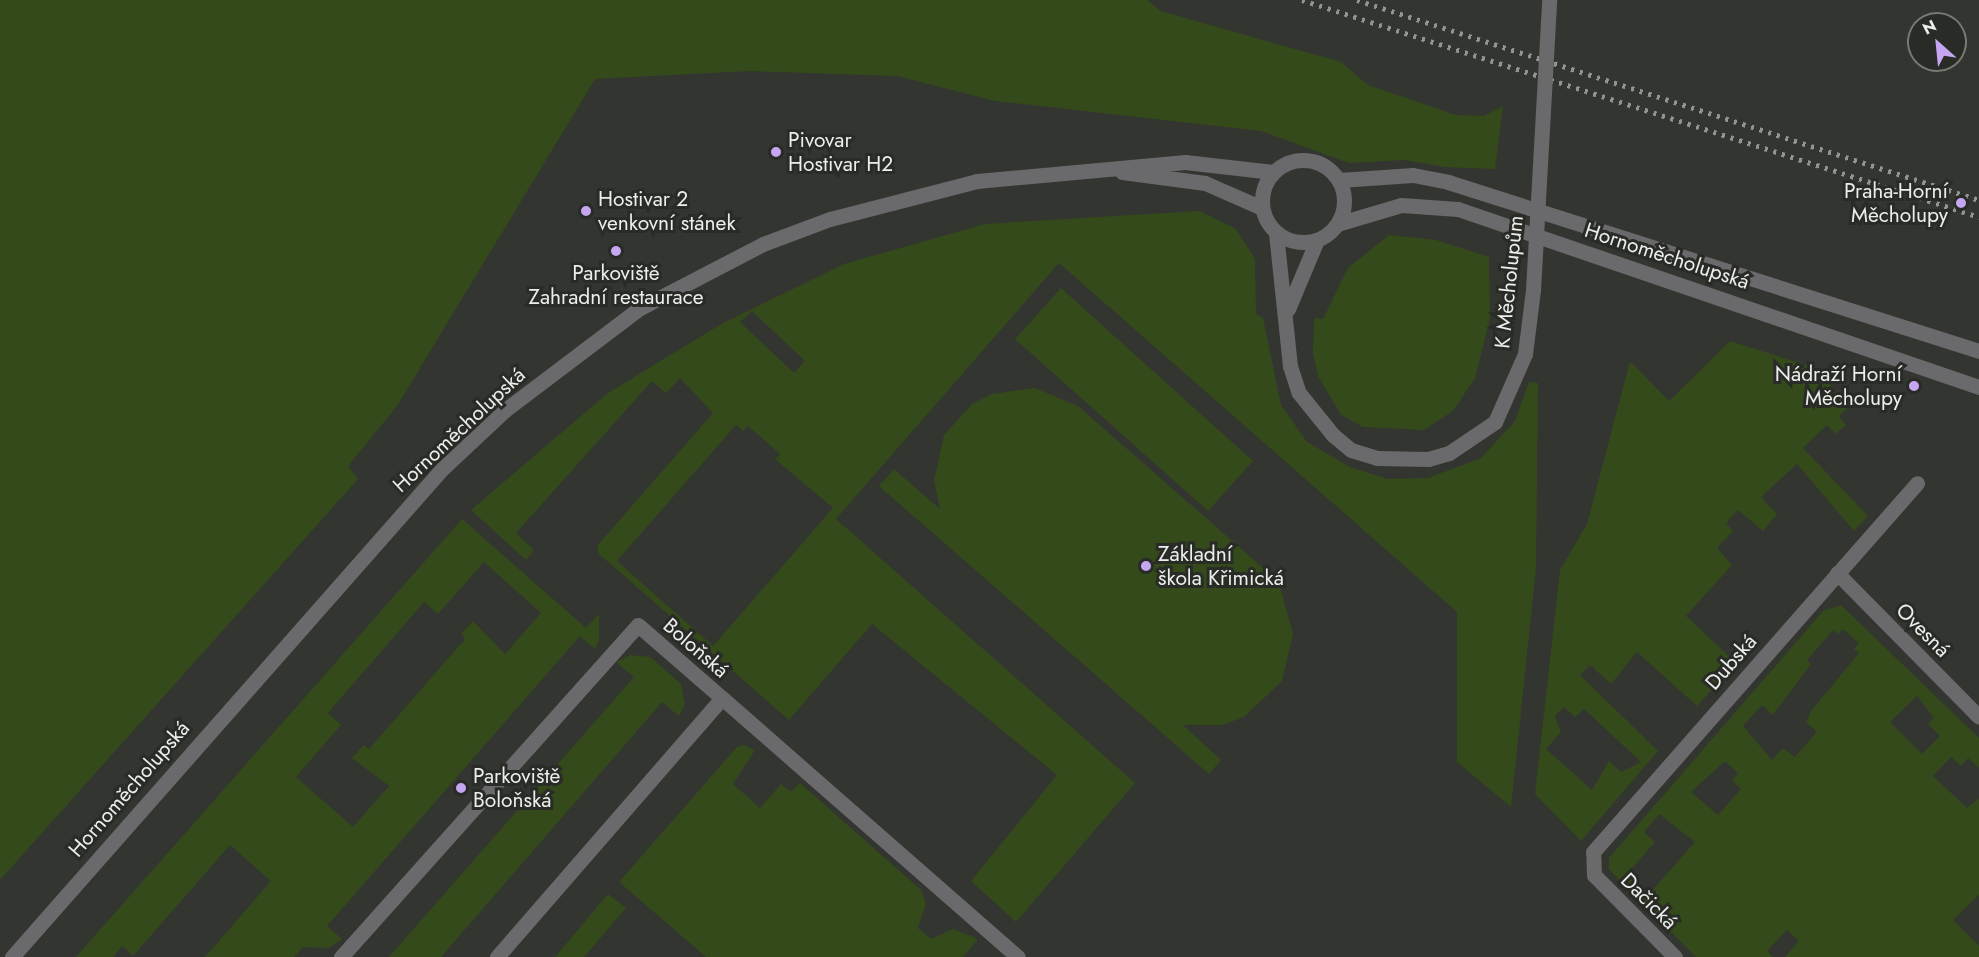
<!DOCTYPE html>
<html>
<head>
<meta charset="utf-8">
<style>
	body { margin:0 }
	#map { position:relative; width:1979px; height:957px; overflow:hidden; background:#333531; font-family:Jost,sans-serif }
	div>[style] { position:absolute }
	.green>* { inset:0; background:#344a1a }
	.minor>* { height:15px; margin:-7.5px; padding:0 7.5px; transform-origin:7.5px; border-radius:7.5px; background:#6a696b }
	.tertiary>* { height:15px; margin:-7.5px; padding:0 7.5px; transform-origin:7.5px; border-radius:7.5px; background:#6a696b }
	.tertiary>.ring { margin:-7.5px; padding:0; box-sizing:content-box; background:none; border:15px solid #6a696b; border-radius:50% }
	.rail>* { height:4.5px; margin-top:-2.25px; transform-origin:0; background:repeating-linear-gradient(90deg,#929491 0 3px,transparent 0 9px) }
	.tertiary-bridge>* { height:15px; margin:-7.5px; padding:0 7.5px; transform-origin:7.5px; border-radius:7.5px; background:#6a696b }
	.dots>* { width:16px; height:16px; translate:-50% -50%; box-sizing:border-box; border:3px solid #292b27; border-radius:50% }
	span { translate:-50% -50%; white-space:nowrap; text-align:center; line-height:1.15; -webkit-text-stroke:6px #292b27; paint-order:stroke }
	.poi-label { font-size:21px; color:#eceeeb }
	.left { translate:0 -50%; text-align:left }
	.right { translate:-100% -50%; text-align:right }
	.street-label { font-size:21px; color:#eceeeb }
	.north { position:absolute; left:1907px; top:12px; width:60px; height:60px; box-sizing:border-box; background:#292b27; border:2px solid #777975; border-radius:50%; rotate:333deg; font-size:16px; font-weight:700; line-height:24px; text-align:center; color:#eceeeb }
	.north::after { content:''; display:block; margin:auto; width:21px; height:27px; background:#c6a6f0; clip-path:polygon(50% 0,100% 100%,50% 72%,0 100%) }
</style>
</head>
<body>
<div id="map">
	<div class="green">
		<div style="clip-path:polygon(0 0,1147px 0,1161px 11px,1341px 62px,1368px 85px,1456px 115px,1484px 116px,1503px 106px,1495px 169px,1445px 167px,1404px 160px,1349px 163px,1261px 131px,995px 101px,897px 76px,750px 71px,595px 79px,397px 406px,348px 466px,358px 479px,0 880px)"></div>
		<div style="clip-path:polygon(evenodd,1199px 211px,1236px 229px,1255px 259px,1256px 314px,1263px 318px,1281px 405px,1307px 442px,1350px 467px,1388px 479px,1428px 478px,1481px 458px,1515px 421px,1529px 382px,1538px 383px,1536px 568px,1511px 807px,1457px 762px,1457px 612px,1059px 263px,836px 519px,1135px 783px,1016px 922px,971px 881px,1057px 775px,872px 624px,789px 720px,599px 554px,597px 546px,713px 413px,680px 378px,666px 393px,652px 381px,516px 533px,534px 550px,526px 560px,471px 510px,608px 393px,723px 323px,844px 264px,985px 224px,1199px 211px,752px 311px,805px 361px,794px 373px,740px 322px,752px 311px,1199px 211px,736px 425px,743px 431px,748px 426px,780px 454px,775px 459px,833px 508px,713px 646px,617px 561px,736px 425px)"></div>
		<div style="clip-path:polygon(1389px 235px,1436px 240px,1489px 257px,1490px 319px,1475px 378px,1453px 411px,1424px 430px,1363px 427px,1341px 415px,1318px 376px,1313px 354px,1314px 318px,1323px 319px,1348px 268px)"></div>
		<div style="clip-path:polygon(1061px 288px,1253px 461px,1208px 511px,1015px 339px)"></div>
		<div style="clip-path:polygon(evenodd,1730px 341px,1812px 367px,1850px 405px,1839px 417px,1846px 425px,1835px 434px,1827px 425px,1803px 448px,1868px 516px,1854px 531px,1797px 464px,1761px 497px,1777px 514px,1763px 531px,1738px 510px,1726px 523px,1733px 531px,1717px 548px,1732px 565px,1686px 616px,1736px 663px,1697px 706px,1637px 652px,1611px 684px,1590px 665px,1580px 675px,1658px 751px,1581px 841px,1535px 794px,1560px 570px,1587px 524px,1630px 361px,1669px 401px,1730px 341px,1564px 707px,1575px 717px,1584px 709px,1641px 762px,1621px 772px,1609px 761px,1592px 790px,1546px 749px,1561px 732px,1555px 716px,1564px 707px)"></div>
		<div style="clip-path:polygon(1035px 388px,1078px 406px,1262px 567px,1281px 590px,1293px 634px,1282px 681px,1244px 717px,1223px 725px,1183px 725px,1221px 760px,1209px 774px,879px 486px,894px 469px,940px 509px,934px 481px,944px 435px,972px 404px,992px 394px)"></div>
		<div style="clip-path:polygon(evenodd,462px 519px,586px 628px,599px 614px,599px 641px,595px 649px,580px 636px,327px 926px,342px 939px,329px 948px,303px 947px,294px 957px,205px 957px,271px 881px,230px 845px,133px 956px,122px 946px,113px 957px,76px 957px,462px 519px,484px 562px,541px 613px,505px 654px,473px 621px,461px 634px,465px 639px,369px 749px,364px 745px,352px 758px,389px 786px,353px 827px,296px 777px,341px 725px,328px 713px,424px 602px,438px 614px,484px 562px)"></div>
		<div style="clip-path:polygon(evenodd,1841px 605px,1979px 738px,1979px 768px,1968px 758px,1961px 766px,1951px 757px,1933px 776px,1967px 808px,1979px 799px,1979px 895px,1953px 920px,1979px 946px,1979px 957px,1785px 957px,1799px 941px,1787px 930px,1767px 951px,1773px 957px,1696px 957px,1609px 869px,1609px 858px,1823px 611px,1841px 605px,1843px 629px,1859px 643px,1854px 649px,1859px 653px,1811px 711px,1806px 722px,1817px 732px,1795px 757px,1783px 748px,1772px 760px,1743px 726px,1762px 705px,1773px 715px,1811px 664px,1807px 660px,1833px 630px,1838px 634px,1843px 629px,1841px 605px,1917px 696px,1934px 718px,1928px 724px,1940px 736px,1922px 754px,1890px 722px,1917px 696px,1841px 605px,1725px 761px,1738px 773px,1732px 781px,1741px 789px,1718px 815px,1691px 792px,1725px 761px,1841px 605px,1659px 814px,1695px 842px,1649px 894px,1627px 874px,1655px 842px,1644px 832px,1659px 814px)"></div>
		<div style="clip-path:polygon(630px 655px,650px 657px,681px 684px,685px 704px,679px 716px,662px 702px,441px 957px,389px 957px,634px 677px,616px 662px)"></div>
		<div style="clip-path:polygon(744px 745px,755px 750px,733px 784px,760px 808px,781px 784px,791px 792px,800px 783px,921px 890px,926px 904px,918px 928px,931px 939px,953px 929px,978px 939px,963px 957px,706px 957px,619px 882px,737px 747px)"></div>
		<div style="clip-path:polygon(608px 894px,626px 908px,609px 928px,584px 957px,555px 957px)"></div>
	</div>
	<div class="minor">
		<div style="left:1837px;top:573px;width:202px;rotate:45.4deg"></div>
		<div style="left:722px;top:698px;width:393px;rotate:41.2deg"></div>
		<div style="left:341px;top:957px;width:445px;rotate:-48.2deg"></div>
		<div style="left:638px;top:625px;width:111px;rotate:41deg"></div>
		<div style="left:722px;top:698px;width:343px;rotate:131deg"></div>
		<div style="left:1675px;top:957px;width:115px;rotate:-134.6deg"></div>
		<div style="left:1594px;top:875px;width:23px;rotate:-92deg"></div>
		<div style="left:1593px;top:852px;width:491px;rotate:-48.7deg"></div>
	</div>
	<div class="tertiary">
		<div class="ring" style="left:1262px;top:160px;width:67px;height:67px"></div>
		<div style="left:1122px;top:172px;width:84px;rotate:7.5deg"></div>
		<div style="left:1205px;top:183px;width:62px;rotate:23.7deg"></div>
		<div style="left:1339px;top:180px;width:74px;rotate:-3.9deg"></div>
		<div style="left:1413px;top:175px;width:36px;rotate:11deg"></div>
		<div style="left:1448px;top:182px;width:557px;rotate:17.65deg"></div>
		<div style="left:1337px;top:224px;width:67px;rotate:-16.5deg"></div>
		<div style="left:1401px;top:205px;width:57px;rotate:4deg"></div>
		<div style="left:1458px;top:209px;width:551px;rotate:18.86deg"></div>
		<div style="left:1276px;top:233px;width:134px;rotate:84deg"></div>
		<div style="left:1290px;top:366px;width:28px;rotate:72deg"></div>
		<div style="left:1299px;top:393px;width:54px;rotate:51deg"></div>
		<div style="left:1333px;top:435px;width:23px;rotate:40deg"></div>
		<div style="left:1351px;top:450px;width:27px;rotate:17deg"></div>
		<div style="left:1377px;top:458px;width:51px;rotate:1.1deg"></div>
		<div style="left:1428px;top:459px;width:22px;rotate:-16deg"></div>
		<div style="left:1449px;top:453px;width:55px;rotate:-34deg"></div>
		<div style="left:1495px;top:422px;width:74px;rotate:-66.2deg"></div>
		<div style="left:1525px;top:354px;width:64px;rotate:-82.9deg"></div>
		<div style="left:1288px;top:309px;width:75px;rotate:-67.2deg"></div>
		<div style="left:12px;top:957px;width:650px;rotate:-48.62deg"></div>
		<div style="left:442px;top:469px;width:86px;rotate:-43.1deg"></div>
		<div style="left:505px;top:410px;width:169px;rotate:-37.1deg"></div>
		<div style="left:640px;top:308px;width:139px;rotate:-27.5deg"></div>
		<div style="left:763px;top:244px;width:72px;rotate:-20.5deg"></div>
		<div style="left:830px;top:219px;width:152px;rotate:-14.5deg"></div>
		<div style="left:977px;top:181px;width:209px;rotate:-5.2deg"></div>
		<div style="left:1185px;top:162px;width:89px;rotate:6.5deg"></div>
	</div>
	<div class="rail">
		<div style="left:1302px;top:0;width:711px;rotate:17.77deg"></div>
		<div style="left:1357px;top:0;width:653px;rotate:17.82deg"></div>
	</div>
	<div class="tertiary-bridge">
		<div style="left:1533px;top:290px;width:290px;rotate:-86.8deg"></div>
	</div>
	<div class="dots">
		<div style="left:776px;top:152px;background:#c6a6f0"></div>
		<div style="left:1961px;top:203px;background:#c6a6f0"></div>
		<div style="left:586px;top:211px;background:#c6a6f0"></div>
		<div style="left:616px;top:251px;background:#c6a6f0"></div>
		<div style="left:1914px;top:386px;background:#c6a6f0"></div>
		<div style="left:1146px;top:566px;background:#c6a6f0"></div>
		<div style="left:461px;top:788px;background:#c6a6f0"></div>
	</div>
	<div class="poi-label">
		<span class="left" style="left:788px;top:152px">Pivovar<br>Hostivar H2</span>
		<span class="right" style="left:1948px;top:203px">Praha-Horní<br>Měcholupy</span>
		<span class="left" style="left:598px;top:211px">Hostivar 2<br>venkovní stánek</span>
		<span style="left:616px;top:285px">Parkoviště<br>Zahradní restaurace</span>
		<span class="right" style="left:1902px;top:386px">Nádraží Horní<br>Měcholupy</span>
		<span class="left" style="left:1158px;top:566px">Základní<br>škola Křimická</span>
		<span class="left" style="left:473px;top:788px">Parkoviště<br>Boloňská</span>
	</div>
	<div class="street-label">
		<span style="left:1667px;top:256px;rotate:18deg">Hornoměcholupská</span>
		<span style="left:1509px;top:282px;rotate:-84deg">K Měcholupům</span>
		<span style="left:459px;top:430px;rotate:-43deg">Hornoměcholupská</span>
		<span style="left:1923px;top:630px;rotate:45deg">Ovesná</span>
		<span style="left:696px;top:648px;rotate:41deg">Boloňská</span>
		<span style="left:1731px;top:662px;rotate:-49deg">Dubská</span>
		<span style="left:129px;top:789px;rotate:-49deg">Hornoměcholupská</span>
		<span style="left:1649px;top:901px;rotate:45deg">Dačická</span>
	</div>
	<div class="north">N</div>
</div>
</body>
</html>
